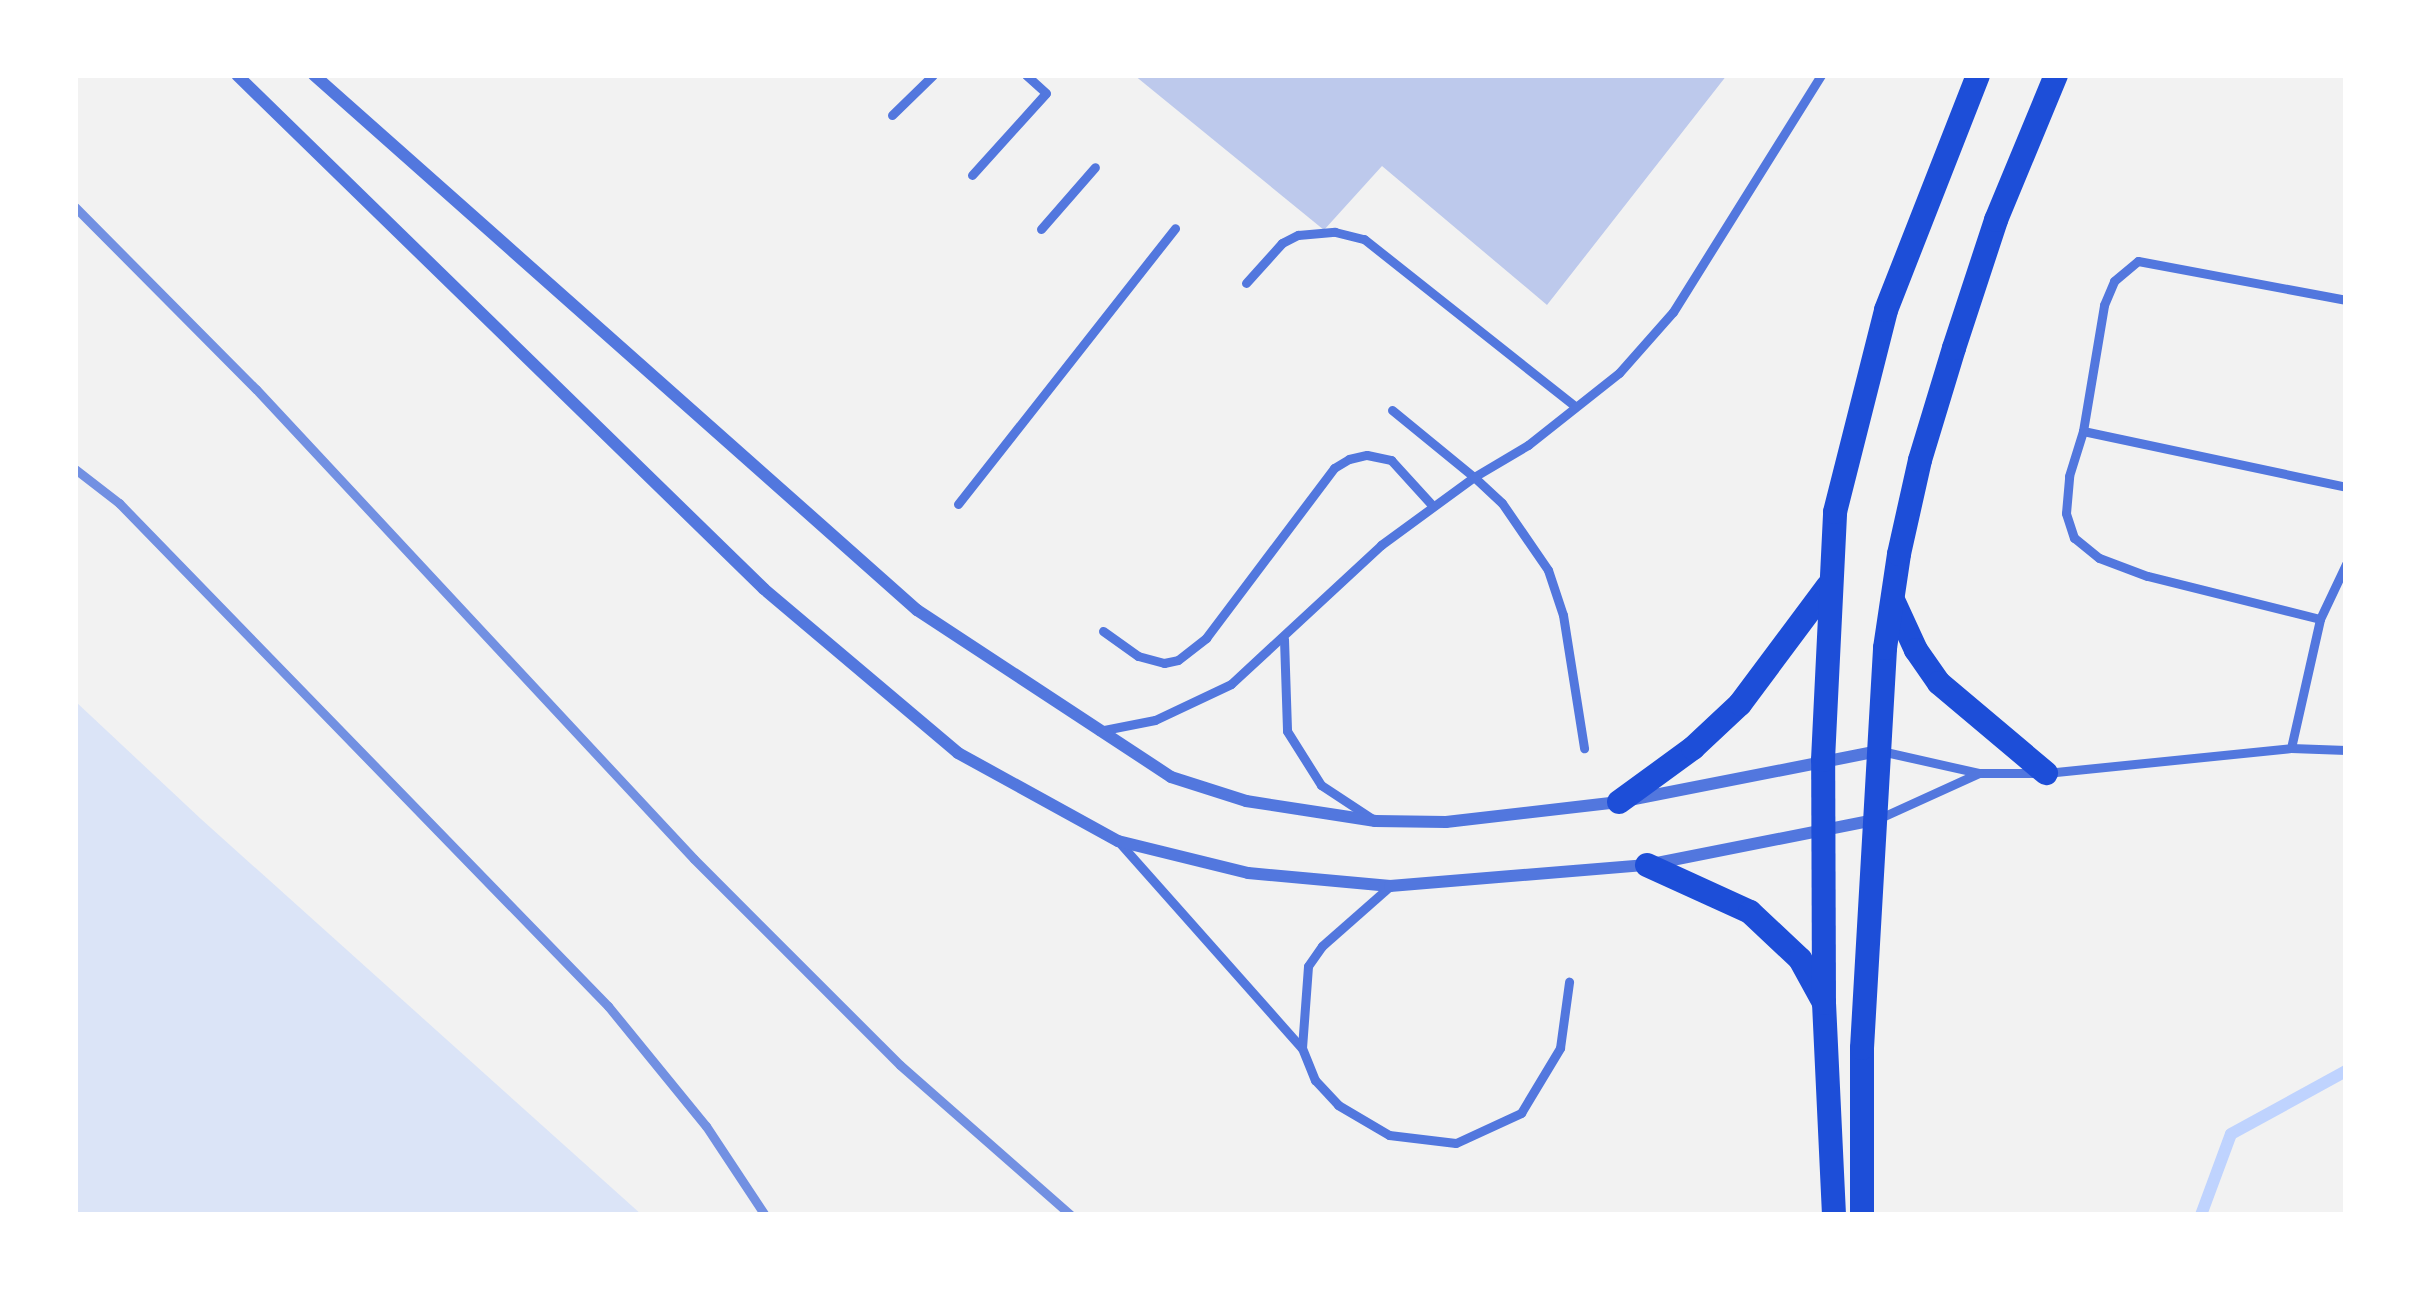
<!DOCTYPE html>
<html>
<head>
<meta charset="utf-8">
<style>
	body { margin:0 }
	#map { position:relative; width:2421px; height:1290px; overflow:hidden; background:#f2f2f2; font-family:"Golos Text",sans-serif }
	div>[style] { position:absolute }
	.green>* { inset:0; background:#dbe4f7 }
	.stream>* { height:12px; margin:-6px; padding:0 6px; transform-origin:6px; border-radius:6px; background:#bfd3fe }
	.building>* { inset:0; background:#bdc9ec }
	.service>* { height:9px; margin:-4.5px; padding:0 4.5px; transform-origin:4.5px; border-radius:4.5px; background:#5277de }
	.minor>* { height:12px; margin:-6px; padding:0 6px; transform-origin:6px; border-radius:6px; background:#5277de }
	.secondary>* { height:24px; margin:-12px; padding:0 12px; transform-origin:12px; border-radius:12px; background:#1d4ed8 }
	.rail>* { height:9px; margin:-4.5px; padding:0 4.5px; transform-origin:4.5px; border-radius:4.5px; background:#7290e2 }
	span { translate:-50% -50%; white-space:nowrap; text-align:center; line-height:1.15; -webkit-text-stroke:10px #fff; paint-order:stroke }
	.frame { position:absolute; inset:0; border:78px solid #fff; pointer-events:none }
</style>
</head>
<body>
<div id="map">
	<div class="green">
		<div style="clip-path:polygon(75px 701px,201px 819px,642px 1215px,75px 1215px)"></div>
	</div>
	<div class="stream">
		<div style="left:2201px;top:1215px;width:86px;rotate:-69.7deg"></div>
		<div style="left:2231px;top:1134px;width:131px;rotate:-28.7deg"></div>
	</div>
	<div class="building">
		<div style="clip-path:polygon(1134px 75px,1727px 75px,1547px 305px,1382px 166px,1324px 230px)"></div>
	</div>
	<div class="service">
		<div style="left:892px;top:115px;width:57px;rotate:-44.3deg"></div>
		<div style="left:972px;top:175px;width:110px;rotate:-47.9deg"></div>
		<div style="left:1046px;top:93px;width:27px;rotate:-138deg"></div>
		<div style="left:1041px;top:229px;width:82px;rotate:-48.9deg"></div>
		<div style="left:1246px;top:283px;width:54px;rotate:-48deg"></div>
		<div style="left:1282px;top:243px;width:18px;rotate:-27deg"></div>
		<div style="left:1298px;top:235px;width:37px;rotate:-5deg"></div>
		<div style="left:1335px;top:232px;width:30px;rotate:14deg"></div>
		<div style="left:1364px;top:239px;width:269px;rotate:38.4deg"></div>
		<div style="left:1392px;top:410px;width:106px;rotate:39.3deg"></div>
		<div style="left:1474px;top:477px;width:63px;rotate:-30.7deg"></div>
		<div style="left:1528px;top:445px;width:116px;rotate:-38.4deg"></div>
		<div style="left:1619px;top:373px;width:81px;rotate:-48.5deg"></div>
		<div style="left:1673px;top:312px;width:279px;rotate:-58deg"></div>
		<div style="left:2083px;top:431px;width:269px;rotate:12deg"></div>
		<div style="left:958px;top:504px;width:351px;rotate:-51.8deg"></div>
		<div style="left:2320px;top:619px;width:178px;rotate:-166deg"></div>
		<div style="left:2147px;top:576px;width:51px;rotate:-159.4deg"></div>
		<div style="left:2099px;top:558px;width:32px;rotate:-141deg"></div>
		<div style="left:2074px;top:538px;width:26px;rotate:-108deg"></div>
		<div style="left:2066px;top:513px;width:37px;rotate:-85deg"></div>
		<div style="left:2069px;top:476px;width:47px;rotate:-72.7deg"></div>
		<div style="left:2083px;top:431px;width:128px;rotate:-80.5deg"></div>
		<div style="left:2104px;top:305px;width:26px;rotate:-67deg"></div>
		<div style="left:2114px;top:281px;width:31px;rotate:-40deg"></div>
		<div style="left:2138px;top:261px;width:212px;rotate:10.6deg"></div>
		<div style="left:1103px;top:631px;width:43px;rotate:35.5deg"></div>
		<div style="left:1138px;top:656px;width:27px;rotate:15deg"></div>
		<div style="left:1164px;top:663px;width:14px;rotate:-12deg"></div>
		<div style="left:1178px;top:660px;width:36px;rotate:-38deg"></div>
		<div style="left:1206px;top:638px;width:213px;rotate:-53deg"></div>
		<div style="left:1334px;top:468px;width:17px;rotate:-31deg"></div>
		<div style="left:1349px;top:459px;width:18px;rotate:-13deg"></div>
		<div style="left:1367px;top:455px;width:25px;rotate:12deg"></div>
		<div style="left:1391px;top:460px;width:59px;rotate:47.7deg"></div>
		<div style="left:1284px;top:639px;width:92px;rotate:88.1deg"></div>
		<div style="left:1287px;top:731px;width:64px;rotate:57.8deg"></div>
		<div style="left:1321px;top:785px;width:60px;rotate:33.4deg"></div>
		<div style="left:1099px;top:731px;width:57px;rotate:-11.1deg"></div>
		<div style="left:1155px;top:720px;width:84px;rotate:-25.3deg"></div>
		<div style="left:1231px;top:684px;width:205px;rotate:-42.8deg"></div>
		<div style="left:1381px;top:545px;width:115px;rotate:-36.2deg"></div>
		<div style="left:1474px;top:477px;width:38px;rotate:43deg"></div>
		<div style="left:1502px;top:503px;width:81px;rotate:55.5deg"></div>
		<div style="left:1548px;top:570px;width:47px;rotate:71.6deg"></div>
		<div style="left:1563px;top:615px;width:135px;rotate:81deg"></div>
		<div style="left:2291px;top:748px;width:132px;rotate:-77.3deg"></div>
		<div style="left:2320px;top:619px;width:61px;rotate:-64.7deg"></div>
		<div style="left:1881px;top:751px;width:100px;rotate:12.7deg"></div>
		<div style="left:1979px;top:773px;width:67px"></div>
		<div style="left:2046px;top:773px;width:246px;rotate:-5.8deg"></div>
		<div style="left:2291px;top:748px;width:55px;rotate:2.1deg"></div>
		<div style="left:1880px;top:818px;width:109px;rotate:-24.4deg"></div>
		<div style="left:1118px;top:841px;width:277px;rotate:48.4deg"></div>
		<div style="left:1302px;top:1048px;width:35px;rotate:68deg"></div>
		<div style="left:1315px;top:1080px;width:34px;rotate:47deg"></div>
		<div style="left:1338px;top:1105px;width:59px;rotate:30.5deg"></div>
		<div style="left:1389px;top:1135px;width:67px;rotate:6.8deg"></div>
		<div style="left:1456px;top:1143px;width:72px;rotate:-24.8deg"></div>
		<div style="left:1521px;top:1113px;width:76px;rotate:-59deg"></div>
		<div style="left:1560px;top:1048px;width:67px;rotate:-82.2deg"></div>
		<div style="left:1302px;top:1048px;width:82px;rotate:-85.8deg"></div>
		<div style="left:1308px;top:966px;width:24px;rotate:-55deg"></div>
		<div style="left:1322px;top:946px;width:91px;rotate:-41.4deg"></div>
	</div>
	<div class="minor">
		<div style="left:237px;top:75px;width:736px;rotate:44.28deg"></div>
		<div style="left:764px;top:589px;width:254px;rotate:40.2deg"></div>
		<div style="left:958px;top:753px;width:183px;rotate:28.8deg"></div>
		<div style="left:1118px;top:841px;width:134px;rotate:13.8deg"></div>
		<div style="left:1248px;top:873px;width:143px;rotate:5.2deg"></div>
		<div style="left:1390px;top:886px;width:258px;rotate:-4.7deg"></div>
		<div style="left:1647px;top:865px;width:231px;rotate:-11.2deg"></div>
		<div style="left:314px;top:75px;width:806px;rotate:41.58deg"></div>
		<div style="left:917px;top:610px;width:304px;rotate:33.3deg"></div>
		<div style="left:1171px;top:777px;width:79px;rotate:17.7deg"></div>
		<div style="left:1246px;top:801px;width:131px;rotate:8.8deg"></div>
		<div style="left:1375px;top:821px;width:71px;rotate:0.8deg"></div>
		<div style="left:1446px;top:822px;width:174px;rotate:-6.6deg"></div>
		<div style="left:1619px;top:802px;width:265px;rotate:-11.1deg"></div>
	</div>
	<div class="secondary">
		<div style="left:1893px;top:600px;width:55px;rotate:65.3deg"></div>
		<div style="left:1916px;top:650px;width:40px;rotate:55.1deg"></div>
		<div style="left:1939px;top:683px;width:140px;rotate:40.1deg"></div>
		<div style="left:1619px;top:802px;width:92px;rotate:-36.1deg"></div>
		<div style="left:1693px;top:748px;width:64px;rotate:-43.1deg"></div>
		<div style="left:1740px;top:704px;width:147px;rotate:-53.3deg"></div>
		<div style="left:1647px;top:865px;width:113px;rotate:24.5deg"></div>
		<div style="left:1750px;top:912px;width:69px;rotate:43.2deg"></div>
		<div style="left:1800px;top:959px;width:48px;rotate:61.3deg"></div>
		<div style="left:1834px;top:1215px;width:212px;rotate:-92.7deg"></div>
		<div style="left:1824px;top:1003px;width:243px;rotate:-90.2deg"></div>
		<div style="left:1823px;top:760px;width:248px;rotate:-87.2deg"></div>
		<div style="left:1835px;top:512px;width:208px;rotate:-75.8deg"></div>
		<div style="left:1886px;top:310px;width:252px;rotate:-68.6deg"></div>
		<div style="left:1862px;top:1215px;width:167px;rotate:-90deg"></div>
		<div style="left:1862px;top:1048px;width:401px;rotate:-86.7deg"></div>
		<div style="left:1885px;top:648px;width:95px;rotate:-81.5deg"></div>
		<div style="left:1899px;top:554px;width:96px;rotate:-77.4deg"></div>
		<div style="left:1920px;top:460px;width:117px;rotate:-73.1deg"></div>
		<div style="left:1954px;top:348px;width:135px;rotate:-71.8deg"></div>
		<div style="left:1996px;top:220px;width:157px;rotate:-67.5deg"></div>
	</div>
	<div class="rail">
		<div style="left:75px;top:207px;width:257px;rotate:45.2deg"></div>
		<div style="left:256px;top:389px;width:642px;rotate:47.02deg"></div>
		<div style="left:694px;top:859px;width:291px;rotate:45deg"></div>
		<div style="left:900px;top:1065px;width:227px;rotate:41.3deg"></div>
		<div style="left:75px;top:469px;width:56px;rotate:37.7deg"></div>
		<div style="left:119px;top:503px;width:702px;rotate:45.81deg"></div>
		<div style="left:608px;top:1006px;width:155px;rotate:50.8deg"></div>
		<div style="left:706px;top:1126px;width:107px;rotate:56.5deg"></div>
	</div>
	<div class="frame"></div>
</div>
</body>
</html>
